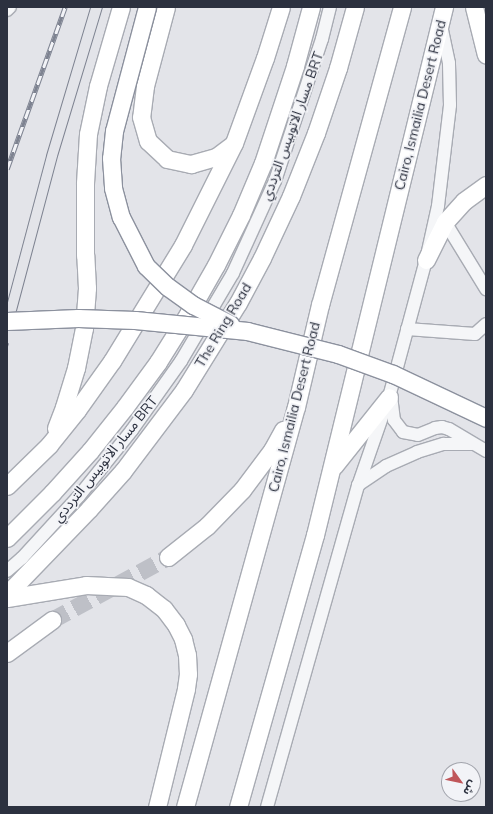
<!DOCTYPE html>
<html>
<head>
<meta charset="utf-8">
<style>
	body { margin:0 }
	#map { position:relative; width:493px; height:814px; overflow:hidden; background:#e3e4e9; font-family:Mulish,"Noto Sans Arabic",sans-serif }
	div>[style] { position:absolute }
	.highway-tunnel>* { height:17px; margin-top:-8.5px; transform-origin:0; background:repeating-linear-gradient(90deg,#bec0c7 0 17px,transparent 0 25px) }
	.roads { filter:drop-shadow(1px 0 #a8abb3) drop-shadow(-1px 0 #a8abb3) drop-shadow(0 1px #a8abb3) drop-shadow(0 -1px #a8abb3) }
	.minor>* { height:12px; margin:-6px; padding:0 6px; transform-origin:6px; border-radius:6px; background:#f5f6f8 }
	.highway>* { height:17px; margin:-8.5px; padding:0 8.5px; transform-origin:8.5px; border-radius:8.5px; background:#fff }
	.tram>* { height:1px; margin:-0.5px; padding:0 0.5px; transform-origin:0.5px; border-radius:0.5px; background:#7e8391 }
	.rail>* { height:4.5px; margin-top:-2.25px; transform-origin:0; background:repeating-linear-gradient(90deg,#f2f3f7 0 9px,#7e8391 0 18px); box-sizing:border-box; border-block:1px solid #7e8391 }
	.bridges { filter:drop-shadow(1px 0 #8c919e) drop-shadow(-1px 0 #8c919e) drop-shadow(0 1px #8c919e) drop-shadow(0 -1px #8c919e) }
	.highway-bridge>* { height:17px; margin:-8.5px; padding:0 8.5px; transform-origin:8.5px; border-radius:8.5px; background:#fff }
	span { translate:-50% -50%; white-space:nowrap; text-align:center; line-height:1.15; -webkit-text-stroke:3.5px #f2f3f7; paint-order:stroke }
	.street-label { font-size:14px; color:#2c313f }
	.frame { position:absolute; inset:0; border:8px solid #2c313f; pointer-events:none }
	.north { position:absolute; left:441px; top:762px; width:40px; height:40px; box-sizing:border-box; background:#f2f3f7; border:1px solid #a3a5ad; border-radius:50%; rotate:123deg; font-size:11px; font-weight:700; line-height:16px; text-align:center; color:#2c313f }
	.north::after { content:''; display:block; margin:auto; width:14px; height:18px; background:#c0565a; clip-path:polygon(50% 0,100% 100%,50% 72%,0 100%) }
</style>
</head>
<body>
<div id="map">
	<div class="highway-tunnel">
		<div style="left:52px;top:620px;width:132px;rotate:-28.5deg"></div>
	</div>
	<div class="roads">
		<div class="minor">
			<div style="left:7px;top:10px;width:4px;rotate:-45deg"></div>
			<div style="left:445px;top:222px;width:79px;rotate:58.5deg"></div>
			<div style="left:407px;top:329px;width:68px;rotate:4.2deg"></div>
			<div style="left:475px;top:334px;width:15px;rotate:-42deg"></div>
			<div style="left:391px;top:396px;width:24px;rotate:83deg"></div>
			<div style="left:394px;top:420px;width:15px;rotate:53deg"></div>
			<div style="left:403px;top:432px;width:15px;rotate:11deg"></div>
			<div style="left:418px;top:435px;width:18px;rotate:-22deg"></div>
			<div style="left:435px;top:428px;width:7px;rotate:-8deg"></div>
			<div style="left:442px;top:427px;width:7px;rotate:16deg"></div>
			<div style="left:449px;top:429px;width:43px;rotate:30.7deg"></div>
			<div style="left:358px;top:485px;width:34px;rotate:-34deg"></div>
			<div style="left:386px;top:466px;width:34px;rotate:-24deg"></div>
			<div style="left:417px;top:452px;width:28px;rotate:-17deg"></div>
			<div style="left:444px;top:444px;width:28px"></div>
			<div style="left:7px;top:571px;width:20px;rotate:-41deg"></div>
			<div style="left:22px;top:558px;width:84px;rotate:-47.4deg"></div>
			<div style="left:79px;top:496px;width:85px;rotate:-51.2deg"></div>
			<div style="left:132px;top:430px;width:85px;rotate:-54.6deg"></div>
			<div style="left:181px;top:361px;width:102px;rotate:-59.4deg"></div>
			<div style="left:233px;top:273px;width:101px;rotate:-65.5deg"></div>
			<div style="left:275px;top:181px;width:150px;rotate:-71.7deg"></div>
			<div style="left:322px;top:39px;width:33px;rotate:-76deg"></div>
			<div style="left:267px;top:807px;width:334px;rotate:-74.2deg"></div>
			<div style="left:358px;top:486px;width:94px;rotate:-70.8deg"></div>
			<div style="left:389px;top:397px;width:142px;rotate:-74.9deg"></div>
			<div style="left:426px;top:260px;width:55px;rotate:-77.5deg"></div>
			<div style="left:438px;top:206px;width:102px;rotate:-83.2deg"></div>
			<div style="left:450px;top:105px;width:42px;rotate:-91.4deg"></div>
			<div style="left:449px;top:63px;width:38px;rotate:-102deg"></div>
		</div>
		<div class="highway">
			<div style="left:166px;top:7px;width:82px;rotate:104.9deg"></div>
			<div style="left:145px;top:86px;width:31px;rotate:97deg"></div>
			<div style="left:141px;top:117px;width:25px;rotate:74deg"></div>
			<div style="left:148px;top:141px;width:26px;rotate:43deg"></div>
			<div style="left:167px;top:159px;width:25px;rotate:12deg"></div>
			<div style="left:191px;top:164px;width:26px;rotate:-16deg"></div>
			<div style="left:216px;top:157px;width:20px;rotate:-37deg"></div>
			<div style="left:474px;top:7px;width:49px;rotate:76deg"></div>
			<div style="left:426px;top:260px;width:42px;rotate:-63.4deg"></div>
			<div style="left:445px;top:222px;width:28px;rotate:-48deg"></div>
			<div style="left:464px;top:201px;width:27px;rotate:-36deg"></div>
			<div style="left:56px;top:428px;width:22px;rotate:-69deg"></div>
			<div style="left:64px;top:407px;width:41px;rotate:-72.9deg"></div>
			<div style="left:76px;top:368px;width:41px;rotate:-78.7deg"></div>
			<div style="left:84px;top:328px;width:40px;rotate:-85.7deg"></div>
			<div style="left:87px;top:288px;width:33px;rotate:-93deg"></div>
			<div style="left:85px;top:255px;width:72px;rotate:-90deg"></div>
			<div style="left:85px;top:183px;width:49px;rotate:-86.5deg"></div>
			<div style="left:88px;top:134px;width:49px;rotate:-78.2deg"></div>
			<div style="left:98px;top:86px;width:82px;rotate:-73.8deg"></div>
			<div style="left:334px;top:466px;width:88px;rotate:-51.4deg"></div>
			<div style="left:7px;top:486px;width:59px;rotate:-44.3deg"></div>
			<div style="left:49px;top:445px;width:45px;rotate:-51.3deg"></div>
			<div style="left:77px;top:410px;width:60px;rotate:-54.5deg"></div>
			<div style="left:112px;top:361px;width:136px;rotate:-58.5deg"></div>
			<div style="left:183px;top:245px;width:114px;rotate:-63.4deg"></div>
			<div style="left:234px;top:143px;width:90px;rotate:-70deg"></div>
			<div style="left:265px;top:58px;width:53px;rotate:-72.6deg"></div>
			<div style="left:7px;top:538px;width:64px;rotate:-45deg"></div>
			<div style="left:52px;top:493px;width:57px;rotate:-47.9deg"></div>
			<div style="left:90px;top:451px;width:56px;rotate:-51.5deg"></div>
			<div style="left:125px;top:407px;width:56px;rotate:-53.7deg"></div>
			<div style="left:158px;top:362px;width:57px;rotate:-58deg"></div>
			<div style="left:188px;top:314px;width:56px;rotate:-60.3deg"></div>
			<div style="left:216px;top:265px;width:56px;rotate:-63.4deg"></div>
			<div style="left:241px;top:215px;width:56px;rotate:-67.1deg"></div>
			<div style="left:263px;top:163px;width:102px;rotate:-71.7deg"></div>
			<div style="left:295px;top:66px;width:61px;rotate:-74.8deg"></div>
			<div style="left:168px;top:557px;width:50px;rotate:-38.5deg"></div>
			<div style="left:207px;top:526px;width:50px;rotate:-45.8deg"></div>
			<div style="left:242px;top:490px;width:50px;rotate:-53.1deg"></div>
			<div style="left:272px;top:450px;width:23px;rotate:-61deg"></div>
			<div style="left:7px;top:594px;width:118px;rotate:-46deg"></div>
			<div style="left:89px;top:509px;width:51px;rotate:-48.2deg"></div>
			<div style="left:123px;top:471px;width:101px;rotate:-53deg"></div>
			<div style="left:184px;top:390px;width:102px;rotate:-58.2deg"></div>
			<div style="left:238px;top:303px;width:51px;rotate:-61.9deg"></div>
			<div style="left:262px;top:258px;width:68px;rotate:-64.9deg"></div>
			<div style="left:291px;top:196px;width:68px;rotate:-68.4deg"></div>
			<div style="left:316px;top:133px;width:69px;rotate:-71.3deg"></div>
			<div style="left:338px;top:68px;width:63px;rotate:-74.4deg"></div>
			<div style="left:7px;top:598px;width:80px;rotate:-9.3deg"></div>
			<div style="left:86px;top:585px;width:42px;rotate:2.7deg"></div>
			<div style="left:128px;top:587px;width:20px;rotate:24deg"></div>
			<div style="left:146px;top:595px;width:23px;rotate:38deg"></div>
			<div style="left:164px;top:609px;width:20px;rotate:53deg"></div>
			<div style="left:176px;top:625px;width:16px;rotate:63deg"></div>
			<div style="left:183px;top:639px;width:16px;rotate:76deg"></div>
			<div style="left:187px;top:655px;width:19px;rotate:87deg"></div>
			<div style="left:188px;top:674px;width:15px;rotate:98deg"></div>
			<div style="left:186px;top:689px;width:122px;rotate:103.8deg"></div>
			<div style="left:7px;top:653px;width:56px;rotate:-36.3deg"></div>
			<div style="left:185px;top:807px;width:415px;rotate:-74.5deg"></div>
			<div style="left:296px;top:407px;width:105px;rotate:-76.8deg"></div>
			<div style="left:320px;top:305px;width:309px;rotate:-74.6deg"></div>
			<div style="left:238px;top:807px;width:283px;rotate:-74.2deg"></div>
			<div style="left:315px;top:535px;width:544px;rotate:-76.27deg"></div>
		</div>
	</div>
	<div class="tram">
		<div style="left:7px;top:302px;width:152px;rotate:-75.1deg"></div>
		<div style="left:46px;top:155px;width:154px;rotate:-73.4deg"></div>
		<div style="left:15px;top:314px;width:163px;rotate:-75.1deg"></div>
		<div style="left:57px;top:156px;width:156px;rotate:-73.2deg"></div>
		<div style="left:7px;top:346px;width:3px;rotate:-72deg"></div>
	</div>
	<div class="rail">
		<div style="left:7px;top:169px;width:172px;rotate:-70.3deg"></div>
	</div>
	<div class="bridges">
		<div class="highway-bridge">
			<div style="left:147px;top:7px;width:128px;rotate:104.9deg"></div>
			<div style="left:114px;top:131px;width:27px;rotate:96deg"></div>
			<div style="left:111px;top:158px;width:30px;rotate:86deg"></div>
			<div style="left:113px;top:188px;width:30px;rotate:75deg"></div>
			<div style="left:121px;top:217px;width:55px;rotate:63deg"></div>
			<div style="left:146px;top:266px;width:30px;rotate:44deg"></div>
			<div style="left:168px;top:287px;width:31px;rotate:36deg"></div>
			<div style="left:193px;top:305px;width:42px;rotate:27.2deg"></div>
			<div style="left:7px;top:321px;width:71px;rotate:-2.4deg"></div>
			<div style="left:78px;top:318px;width:57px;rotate:2deg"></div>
			<div style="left:135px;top:320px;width:113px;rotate:5.6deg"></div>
			<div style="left:247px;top:331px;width:94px;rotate:14.2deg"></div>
			<div style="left:338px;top:354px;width:59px;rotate:20deg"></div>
			<div style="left:393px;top:374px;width:103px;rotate:25.3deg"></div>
		</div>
	</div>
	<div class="street-label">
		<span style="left:420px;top:105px;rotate:-76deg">Cairo, Ismailia Desert Road</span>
		<span style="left:292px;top:126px;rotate:-70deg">مسار الاتوبيس الترددي BRT</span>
		<span style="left:223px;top:325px;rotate:-59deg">The Ring Road</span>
		<span style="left:294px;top:407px;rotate:-76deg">Cairo, Ismailia Desert Road</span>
		<span style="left:105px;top:459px;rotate:-51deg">مسار الاتوبيس الترددي BRT</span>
	</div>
	<div class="frame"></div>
	<div class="north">ش</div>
</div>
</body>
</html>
